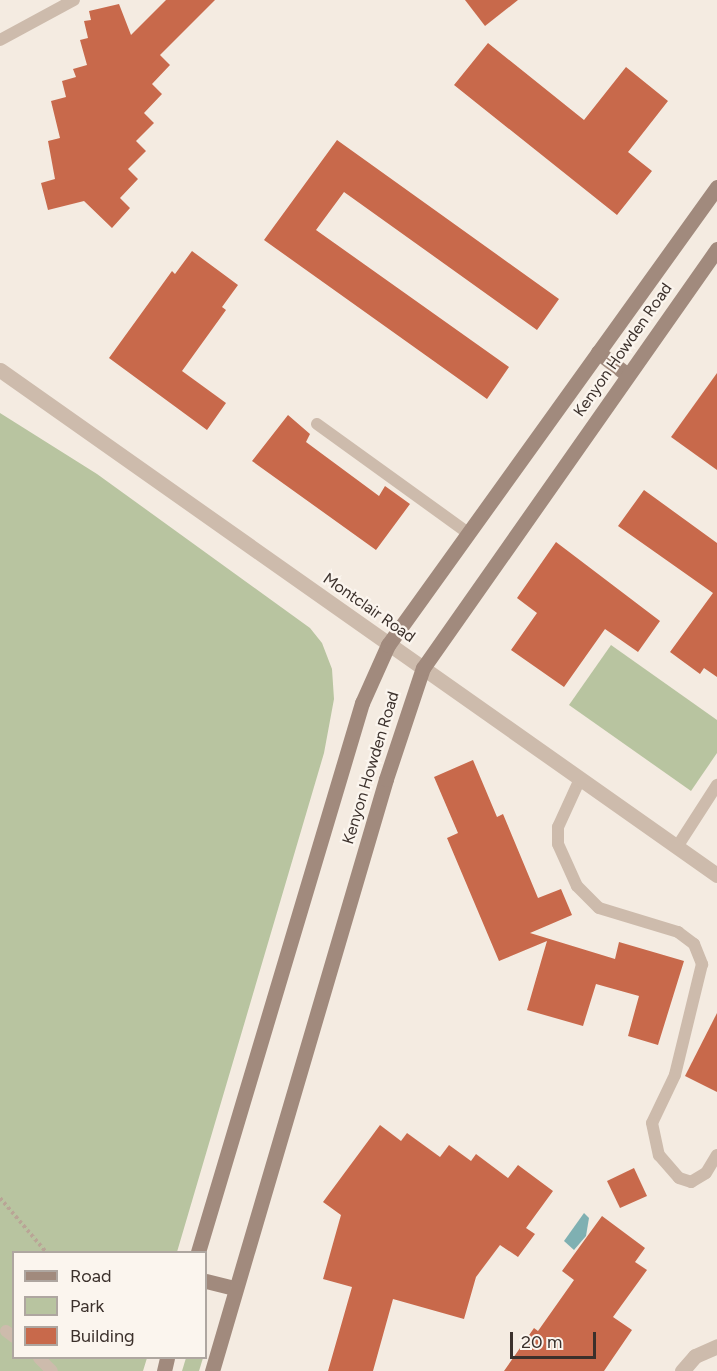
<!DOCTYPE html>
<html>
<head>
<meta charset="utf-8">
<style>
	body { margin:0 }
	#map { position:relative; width:717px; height:1371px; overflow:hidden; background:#f4ebe1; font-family:Figtree,sans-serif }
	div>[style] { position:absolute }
	.green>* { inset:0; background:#b8c4a0 }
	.water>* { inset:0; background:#7fb0b2 }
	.building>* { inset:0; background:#c8694b }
	.path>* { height:4px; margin-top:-2px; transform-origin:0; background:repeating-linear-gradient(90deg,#b9a596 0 3px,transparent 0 6px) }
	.lane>* { height:12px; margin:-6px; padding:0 6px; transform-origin:6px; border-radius:6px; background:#cdbbac }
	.street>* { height:15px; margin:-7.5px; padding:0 7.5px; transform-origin:7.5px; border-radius:7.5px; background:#cdbbac }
	.secondary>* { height:15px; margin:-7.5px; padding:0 7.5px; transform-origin:7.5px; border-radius:7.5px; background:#a18a7d }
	span { translate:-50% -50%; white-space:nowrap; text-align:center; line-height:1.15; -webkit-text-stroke:4.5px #fbf5ee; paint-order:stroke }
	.street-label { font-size:16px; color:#3b302b }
	.legend { position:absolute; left:12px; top:1251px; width:195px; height:108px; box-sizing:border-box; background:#fbf5ee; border:2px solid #aea6a0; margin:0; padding:8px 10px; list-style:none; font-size:18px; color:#3b302b }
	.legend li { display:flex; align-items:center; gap:12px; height:30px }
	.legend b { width:30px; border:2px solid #aea6a0 }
	.scale { position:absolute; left:510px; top:1332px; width:86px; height:27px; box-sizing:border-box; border:3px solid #3b302b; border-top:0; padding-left:8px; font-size:18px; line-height:21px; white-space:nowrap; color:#3b302b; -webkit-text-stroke:4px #fbf5ee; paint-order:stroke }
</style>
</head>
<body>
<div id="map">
	<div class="green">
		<div style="clip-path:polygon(0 413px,97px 474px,310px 628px,322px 643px,332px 669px,334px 699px,324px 753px,177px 1252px,14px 1252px,14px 1358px,147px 1358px,143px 1371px,0 1371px)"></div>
		<div style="clip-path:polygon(611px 645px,717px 720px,717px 753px,691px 791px,569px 705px)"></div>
		<div style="clip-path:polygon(186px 1358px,203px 1358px,199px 1371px,182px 1371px)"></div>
	</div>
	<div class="water">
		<div style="clip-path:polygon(584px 1213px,589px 1218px,586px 1236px,574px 1250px,564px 1241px)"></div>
	</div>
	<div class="building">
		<div style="clip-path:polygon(166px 0,215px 0,160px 55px,170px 65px,152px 84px,162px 94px,144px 113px,154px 123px,136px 141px,146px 151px,128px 169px,138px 179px,120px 198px,130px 208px,112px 228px,84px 201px,48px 210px,41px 183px,55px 179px,48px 141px,60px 138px,51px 101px,66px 97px,62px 81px,76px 77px,73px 69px,87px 65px,80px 40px,88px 38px,84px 21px,91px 20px,89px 11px,119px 4px,131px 35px)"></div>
		<div style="clip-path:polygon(465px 0,518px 0,485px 26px)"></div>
		<div style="clip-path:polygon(488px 43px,584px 120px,626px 67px,668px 101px,628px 152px,652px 171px,617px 215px,454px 85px)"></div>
		<div style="clip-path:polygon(337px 140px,559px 299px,537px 330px,344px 192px,316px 230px,509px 367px,487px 399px,264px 240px)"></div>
		<div style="clip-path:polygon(192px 251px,238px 285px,222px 307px,226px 310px,182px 371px,226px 403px,207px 430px,109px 358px,172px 271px,175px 274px)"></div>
		<div style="clip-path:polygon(717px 373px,717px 470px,671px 437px)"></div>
		<div style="clip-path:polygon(288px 415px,310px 434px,306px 442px,379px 496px,385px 486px,410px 504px,376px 550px,252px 461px)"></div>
		<div style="clip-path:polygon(644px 490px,717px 543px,717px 677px,704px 668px,700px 674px,670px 652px,713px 593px,618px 526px)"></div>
		<div style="clip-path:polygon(556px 542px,660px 621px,638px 652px,605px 629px,564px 687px,511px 650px,537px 613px,517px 598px)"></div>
		<div style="clip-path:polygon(473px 760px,497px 817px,503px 814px,538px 898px,561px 889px,572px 915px,530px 933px,615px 959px,619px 942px,684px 961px,658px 1045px,628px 1036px,639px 996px,596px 984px,583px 1026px,527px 1010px,547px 941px,499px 961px,447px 838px,458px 833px,434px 777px)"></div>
		<div style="clip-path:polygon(717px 1013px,717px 1092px,685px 1076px)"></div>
		<div style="clip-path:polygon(380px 1125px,401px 1141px,407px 1133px,440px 1157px,449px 1145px,471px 1161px,476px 1154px,508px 1178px,518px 1165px,553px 1191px,526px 1228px,535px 1234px,518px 1257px,500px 1245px,476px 1277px,464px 1319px,393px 1299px,373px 1371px,328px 1371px,352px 1287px,323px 1279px,341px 1215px,323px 1202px)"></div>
		<div style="clip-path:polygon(634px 1168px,647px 1196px,620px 1208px,607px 1181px)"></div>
		<div style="clip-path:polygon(602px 1216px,645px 1248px,635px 1262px,647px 1270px,613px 1317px,632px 1330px,604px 1371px,504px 1371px,534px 1328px,538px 1331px,574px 1280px,562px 1271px)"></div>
	</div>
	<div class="path">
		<div style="left:0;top:1198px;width:71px;rotate:49.6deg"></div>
	</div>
	<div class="lane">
		<div style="left:0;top:40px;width:84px;rotate:-28.4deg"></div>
		<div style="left:317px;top:424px;width:186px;rotate:35.8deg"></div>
		<div style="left:580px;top:779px;width:53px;rotate:114.6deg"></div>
		<div style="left:558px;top:827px;width:17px;rotate:90deg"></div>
		<div style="left:558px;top:844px;width:46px;rotate:65.7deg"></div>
		<div style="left:577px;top:886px;width:31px;rotate:45deg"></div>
		<div style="left:599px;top:908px;width:83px;rotate:16.9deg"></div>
		<div style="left:678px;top:932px;width:20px;rotate:37deg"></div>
		<div style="left:694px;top:944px;width:22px;rotate:68deg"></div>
		<div style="left:702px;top:964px;width:114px;rotate:103.7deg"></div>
		<div style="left:675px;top:1075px;width:53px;rotate:115.6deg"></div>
		<div style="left:652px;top:1123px;width:33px;rotate:78deg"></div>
		<div style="left:659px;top:1155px;width:30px;rotate:49deg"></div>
		<div style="left:679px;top:1178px;width:13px;rotate:18deg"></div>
		<div style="left:691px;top:1182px;width:17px;rotate:-31deg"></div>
		<div style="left:706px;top:1173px;width:21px;rotate:-59deg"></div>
		<div style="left:677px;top:847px;width:74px;rotate:-57.2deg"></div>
		<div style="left:6px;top:1331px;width:10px;rotate:37deg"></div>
		<div style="left:39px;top:1358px;width:18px;rotate:45deg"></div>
	</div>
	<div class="street">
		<div style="left:0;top:370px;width:877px;rotate:35.16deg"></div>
		<div style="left:682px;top:1371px;width:20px;rotate:-49deg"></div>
		<div style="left:695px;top:1356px;width:24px;rotate:-24deg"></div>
	</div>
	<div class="secondary">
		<div style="left:598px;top:352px;width:36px;rotate:38deg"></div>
		<div style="left:198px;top:1252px;width:573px;rotate:-73.37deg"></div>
		<div style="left:362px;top:703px;width:64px;rotate:-65.9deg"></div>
		<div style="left:388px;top:645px;width:564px;rotate:-54.31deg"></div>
		<div style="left:206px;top:1281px;width:30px;rotate:14deg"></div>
		<div style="left:164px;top:1371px;width:13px;rotate:-77deg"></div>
		<div style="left:212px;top:1371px;width:617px;rotate:-73.62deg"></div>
		<div style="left:386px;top:779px;width:117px;rotate:-71.6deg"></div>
		<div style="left:423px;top:668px;width:512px;rotate:-54.94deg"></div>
	</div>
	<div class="street-label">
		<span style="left:623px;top:350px;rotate:-55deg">Kenyon Howden Road</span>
		<span style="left:369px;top:608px;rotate:35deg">Montclair Road</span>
		<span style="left:371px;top:768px;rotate:-73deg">Kenyon Howden Road</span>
	</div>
	<ul class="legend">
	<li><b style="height:8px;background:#a18a7d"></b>Road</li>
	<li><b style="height:16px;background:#b8c4a0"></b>Park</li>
	<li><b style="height:16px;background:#c8694b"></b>Building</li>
	</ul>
	<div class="scale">20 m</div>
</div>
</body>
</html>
